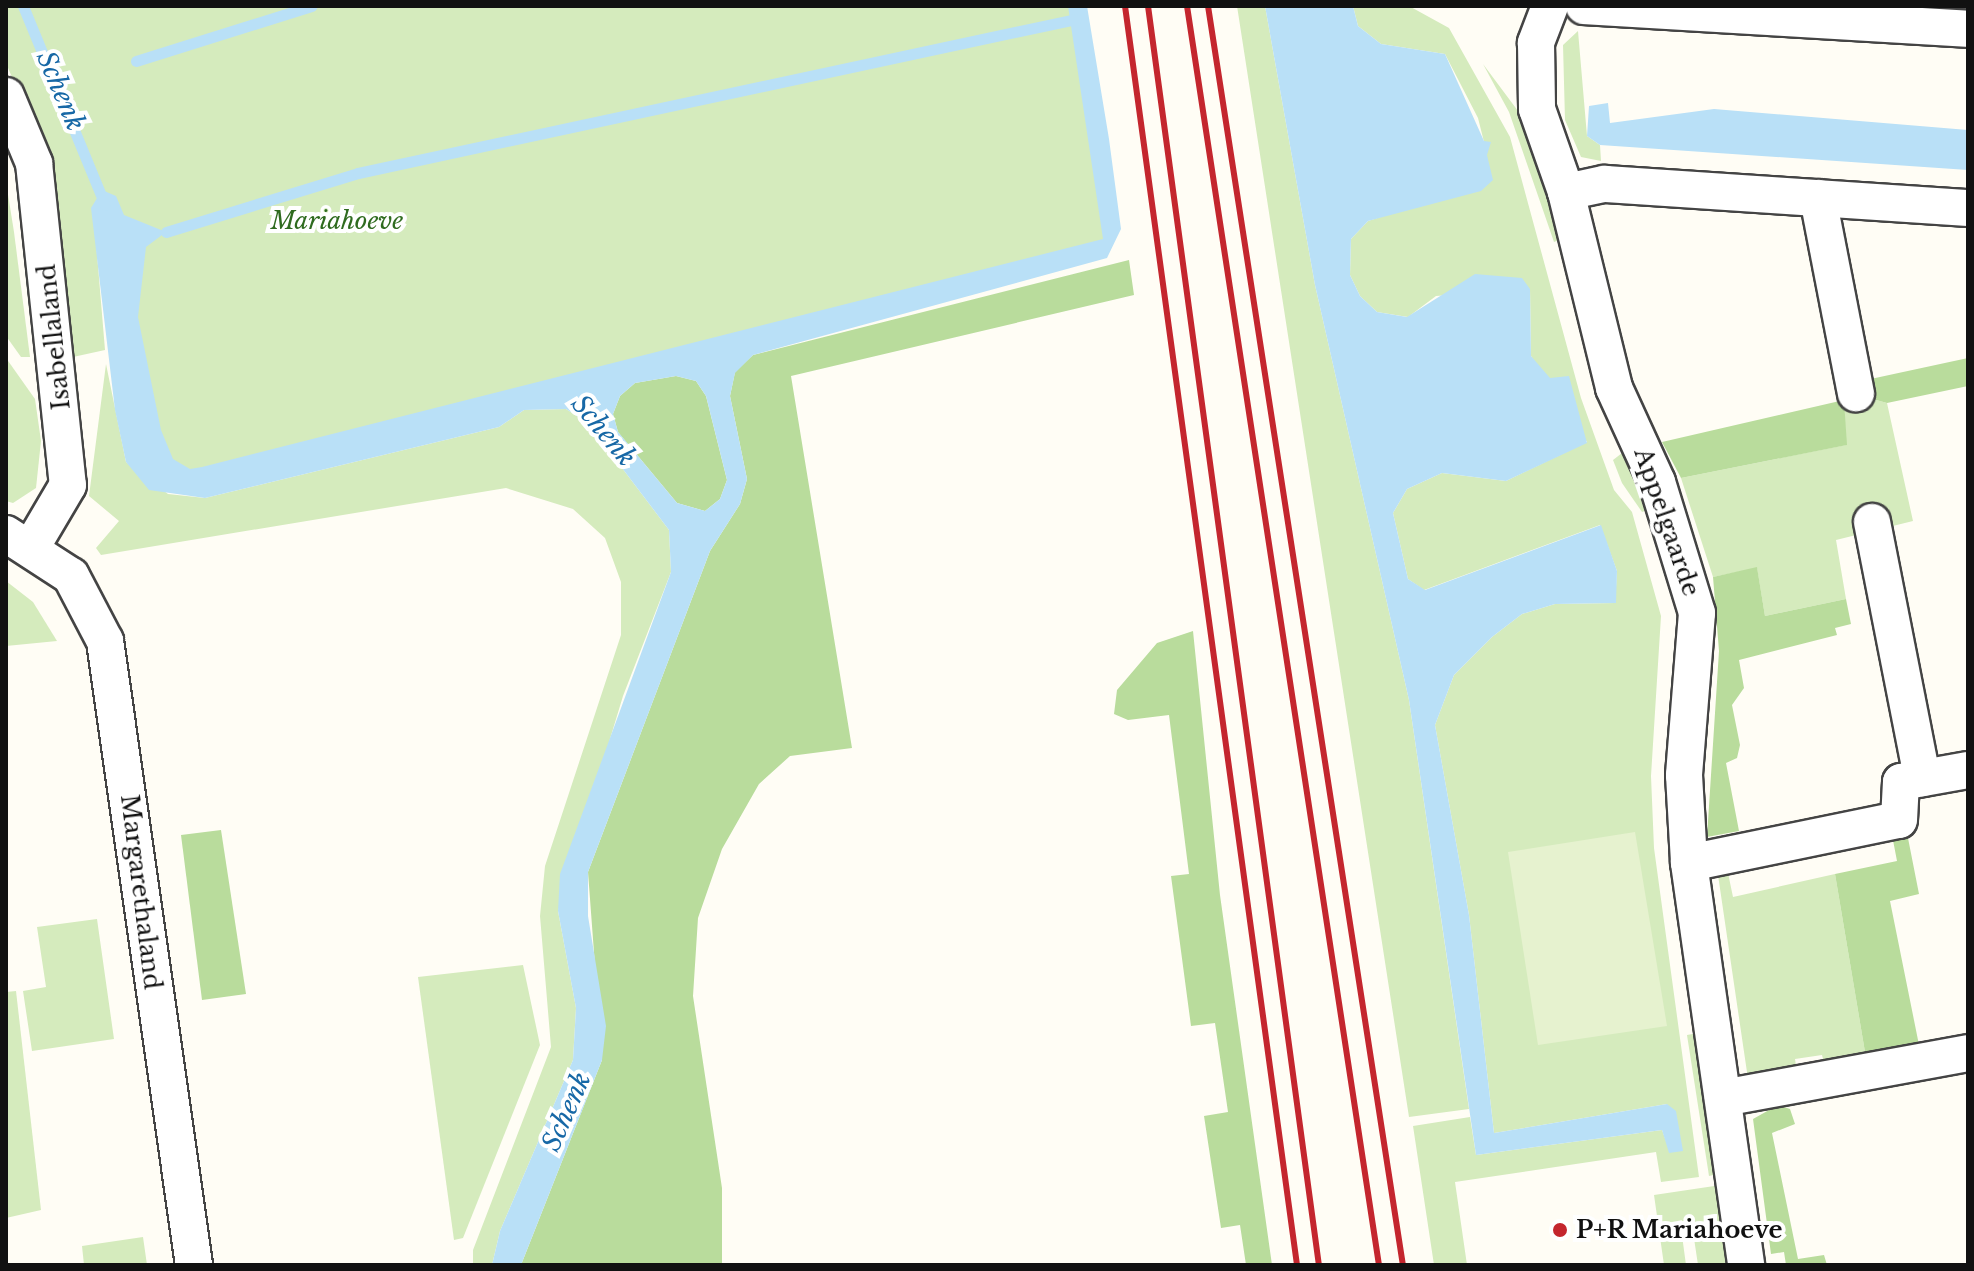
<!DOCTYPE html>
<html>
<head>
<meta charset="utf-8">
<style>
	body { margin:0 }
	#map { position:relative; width:1974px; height:1271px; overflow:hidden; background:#fffdf5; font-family:"Libre Baskerville",serif }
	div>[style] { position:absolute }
	.green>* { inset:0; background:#d5ebbd }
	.forest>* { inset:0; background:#b9dc9c }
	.pitch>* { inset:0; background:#e6f2cf }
	.water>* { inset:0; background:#b9e0f7 }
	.stream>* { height:11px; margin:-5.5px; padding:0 5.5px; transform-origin:5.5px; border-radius:5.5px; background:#b9e0f7 }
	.roads { filter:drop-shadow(2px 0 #444) drop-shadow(-2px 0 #444) drop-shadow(0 2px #444) drop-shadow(0 -2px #444) }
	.minor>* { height:36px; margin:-18px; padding:0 18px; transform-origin:18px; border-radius:18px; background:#fff }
	.rail>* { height:6px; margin:-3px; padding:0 3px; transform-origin:3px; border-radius:3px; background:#c4262e }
	.dots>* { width:22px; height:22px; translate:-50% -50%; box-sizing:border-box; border:4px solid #fff; border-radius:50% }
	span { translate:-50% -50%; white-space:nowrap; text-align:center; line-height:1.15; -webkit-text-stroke:8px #fff; paint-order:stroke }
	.park-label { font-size:24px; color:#2f6b1f; font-style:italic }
	.street-label { font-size:24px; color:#111 }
	.poi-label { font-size:24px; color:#111; font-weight:700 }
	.left { translate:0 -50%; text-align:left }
	.water-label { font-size:26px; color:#1768a6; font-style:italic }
	.frame { position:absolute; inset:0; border:8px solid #111; pointer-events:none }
</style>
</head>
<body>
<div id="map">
	<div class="green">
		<div style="clip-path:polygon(6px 6px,1077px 6px,1115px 226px,1099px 255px,154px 486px,93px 206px,105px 350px,73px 357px,44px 154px,6px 63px)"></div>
		<div style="clip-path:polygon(1237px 6px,1265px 6px,1315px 285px,1409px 700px,1469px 1109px,1409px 1117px)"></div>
		<div style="clip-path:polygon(1353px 6px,1409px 6px,1449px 28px,1510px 137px,1581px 398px,1614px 490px,1632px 512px,1661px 616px,1651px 776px,1654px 848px,1699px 1177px,1661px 1182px,1656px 1152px,1455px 1182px,1467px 1265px,1434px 1265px,1413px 1126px,1470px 1117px,1476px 1155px,1662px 1130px,1670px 1152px,1667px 1104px,1494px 1133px,1469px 915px,1435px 725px,1454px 675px,1492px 637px,1522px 614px,1555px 604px,1615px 603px,1617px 571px,1600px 525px,1424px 590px,1408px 579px,1393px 513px,1407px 489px,1442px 473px,1506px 481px,1587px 442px,1531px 356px,1530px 289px,1436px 296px,1408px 317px,1377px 312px,1360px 296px,1350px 275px,1351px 239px,1368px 221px,1396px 212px,1487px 154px,1478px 118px,1445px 54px,1381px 44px,1358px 26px)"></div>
		<div style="clip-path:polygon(1578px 31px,1587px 136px,1600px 145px,1601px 161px,1581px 157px,1565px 120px,1563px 45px)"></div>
		<div style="clip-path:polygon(1483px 64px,1518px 111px,1564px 238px,1554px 242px,1509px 112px)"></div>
		<div style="clip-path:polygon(6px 182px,14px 232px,30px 357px,21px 357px,6px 336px)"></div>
		<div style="clip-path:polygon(6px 358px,35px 399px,41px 441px,36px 488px,13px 503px,6px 501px)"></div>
		<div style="clip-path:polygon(106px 364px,126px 462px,168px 494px,205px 498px,499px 427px,524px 410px,566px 409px,588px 423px,669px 530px,671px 572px,623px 696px,558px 911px,576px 1008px,573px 1060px,500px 1231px,492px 1265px,473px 1265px,473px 1250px,551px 1047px,540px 916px,545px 866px,621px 635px,621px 582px,605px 538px,573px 509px,506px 488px,101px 555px,96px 548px,119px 521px,89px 496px)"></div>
		<div style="clip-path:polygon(1869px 398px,1887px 403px,1913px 521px,1836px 540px,1846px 599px,1765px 616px,1757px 568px,1713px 577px,1681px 478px,1846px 445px,1844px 400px)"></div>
		<div style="clip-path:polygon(1626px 450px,1653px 508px,1642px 512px,1622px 483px,1613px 460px)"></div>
		<div style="clip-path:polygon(6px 581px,33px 602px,57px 641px,6px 646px)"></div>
		<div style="clip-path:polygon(1728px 873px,1733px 897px,1835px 874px,1866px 1058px,1825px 1067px,1822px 1055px,1795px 1059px,1797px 1072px,1748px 1079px,1718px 875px)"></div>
		<div style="clip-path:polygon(97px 919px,114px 1039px,32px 1051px,23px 991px,46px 987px,37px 927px)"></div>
		<div style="clip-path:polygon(523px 965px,540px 1045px,463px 1238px,454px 1240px,418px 977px)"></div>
		<div style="clip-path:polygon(16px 991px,41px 1210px,6px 1218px,6px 992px)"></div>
		<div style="clip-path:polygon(1698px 1033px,1718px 1174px,1709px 1176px,1687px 1035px)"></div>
		<div style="clip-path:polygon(1721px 1185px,1732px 1265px,1698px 1265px,1692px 1225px,1681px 1228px,1686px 1265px,1664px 1265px,1654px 1195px)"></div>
		<div style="clip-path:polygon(143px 1237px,147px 1265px,84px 1265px,82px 1246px)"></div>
	</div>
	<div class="forest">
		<div style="clip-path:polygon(1129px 260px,1134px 295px,791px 376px,852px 748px,790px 756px,759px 784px,722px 849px,698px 918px,693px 996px,722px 1188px,722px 1265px,521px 1265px,602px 1060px,588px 872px,710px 551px,740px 504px,747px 479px,730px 396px,735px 372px,753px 355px)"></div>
		<div style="clip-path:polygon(1968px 358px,1968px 386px,1887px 403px,1869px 398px,1866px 380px)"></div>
		<div style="clip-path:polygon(676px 376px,696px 381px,706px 396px,727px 480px,720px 499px,705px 511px,677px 503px,618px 432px,613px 414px,620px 396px,635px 383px)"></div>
		<div style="clip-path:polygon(1844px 400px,1847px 445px,1681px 478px,1662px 442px)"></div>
		<div style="clip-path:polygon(1757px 567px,1765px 616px,1846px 599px,1851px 624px,1835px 628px,1837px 635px,1739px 660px,1744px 688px,1732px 705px,1740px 745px,1737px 758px,1726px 763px,1739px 831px,1707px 837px,1719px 651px,1713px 577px)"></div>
		<div style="clip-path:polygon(1193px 631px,1220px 895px,1272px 1265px,1246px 1265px,1240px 1225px,1221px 1228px,1204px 1116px,1228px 1112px,1215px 1023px,1191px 1026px,1171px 876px,1189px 874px,1169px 715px,1128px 720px,1114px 714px,1117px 690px,1157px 643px)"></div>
		<div style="clip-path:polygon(221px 830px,246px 994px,202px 1000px,181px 835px)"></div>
		<div style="clip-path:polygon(1907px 833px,1919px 894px,1890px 901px,1919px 1045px,1866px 1058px,1835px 874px,1897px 861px,1892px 835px)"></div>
		<div style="clip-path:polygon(1778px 1105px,1790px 1109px,1795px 1124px,1772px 1133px,1798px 1259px,1824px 1255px,1827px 1265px,1786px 1265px,1784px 1252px,1771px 1254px,1753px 1119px)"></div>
	</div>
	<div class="pitch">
		<div style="clip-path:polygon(1635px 832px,1667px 1026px,1538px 1045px,1508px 852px)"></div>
	</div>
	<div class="water">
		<div style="clip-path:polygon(evenodd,1068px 6px,1087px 6px,1109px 139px,1121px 229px,1107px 258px,753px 355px,735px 373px,730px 396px,747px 479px,740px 504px,710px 551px,588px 872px,588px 916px,606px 1026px,602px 1060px,521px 1265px,492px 1265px,500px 1231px,573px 1060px,576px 1008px,558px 911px,560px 874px,671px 572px,669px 530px,588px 423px,566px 409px,524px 410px,499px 427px,205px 498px,149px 490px,126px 462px,115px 410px,91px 208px,102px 190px,116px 196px,124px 215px,166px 232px,146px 247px,138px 317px,161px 430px,173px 459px,190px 469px,202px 467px,1103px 239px,1068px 6px,676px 376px,696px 381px,706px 396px,727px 480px,720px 499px,705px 511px,677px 503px,618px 432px,613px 414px,620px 396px,635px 383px,676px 376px)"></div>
		<div style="clip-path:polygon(1265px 6px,1353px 6px,1358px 26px,1381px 44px,1445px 54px,1484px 141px,1491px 142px,1487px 155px,1493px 180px,1481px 191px,1368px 221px,1351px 239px,1350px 275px,1360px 296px,1377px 312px,1407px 317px,1475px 274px,1522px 278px,1530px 289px,1531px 356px,1550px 378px,1569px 376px,1587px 443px,1506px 481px,1442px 473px,1407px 489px,1393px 513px,1408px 579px,1425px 590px,1601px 525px,1617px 571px,1616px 603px,1555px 604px,1522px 614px,1492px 637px,1454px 675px,1435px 725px,1469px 915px,1494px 1133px,1667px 1104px,1676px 1111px,1683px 1151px,1669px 1153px,1662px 1130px,1476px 1155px,1409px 700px,1315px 285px)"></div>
		<div style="clip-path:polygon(1608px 103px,1610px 123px,1714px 109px,1968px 130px,1968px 170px,1600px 145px,1587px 136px,1589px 106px)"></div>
	</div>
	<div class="stream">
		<div style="left:23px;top:6px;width:215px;rotate:67.6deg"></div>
		<div style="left:136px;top:61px;width:184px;rotate:-17.4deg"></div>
		<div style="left:166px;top:232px;width:201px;rotate:-17.1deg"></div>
		<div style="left:358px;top:173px;width:734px;rotate:-12.11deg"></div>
	</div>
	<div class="roads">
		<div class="minor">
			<div style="left:1550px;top:6px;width:40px;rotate:111deg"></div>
			<div style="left:1536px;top:43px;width:66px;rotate:89.1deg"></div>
			<div style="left:1537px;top:109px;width:88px;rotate:70.7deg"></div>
			<div style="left:1566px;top:192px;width:202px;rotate:76.2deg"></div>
			<div style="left:1614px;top:388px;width:103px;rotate:65.4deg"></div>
			<div style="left:1657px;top:482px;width:137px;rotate:73deg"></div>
			<div style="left:1697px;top:613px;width:163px;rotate:94.6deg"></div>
			<div style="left:1684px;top:775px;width:88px;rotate:86.7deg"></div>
			<div style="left:1689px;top:863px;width:406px;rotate:81.9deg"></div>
			<div style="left:1584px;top:6px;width:385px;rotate:3.4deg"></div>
			<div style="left:6px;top:96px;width:73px;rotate:67.3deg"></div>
			<div style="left:34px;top:163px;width:324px;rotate:84deg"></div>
			<div style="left:68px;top:485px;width:71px;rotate:120.5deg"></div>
			<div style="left:1566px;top:192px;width:40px;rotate:-12deg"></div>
			<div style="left:1605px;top:184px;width:364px;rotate:3.8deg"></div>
			<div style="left:1818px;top:198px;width:199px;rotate:79deg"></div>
			<div style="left:1872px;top:522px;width:261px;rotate:78.9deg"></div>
			<div style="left:6px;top:534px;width:77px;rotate:32.9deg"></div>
			<div style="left:71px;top:576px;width:73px;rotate:62.4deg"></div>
			<div style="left:105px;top:641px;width:630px;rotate:81.88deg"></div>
			<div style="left:1689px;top:863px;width:214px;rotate:-11.6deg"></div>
			<div style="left:1899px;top:820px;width:38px;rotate:-87deg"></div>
			<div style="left:1901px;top:782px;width:68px;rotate:-10.2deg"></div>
			<div style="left:1723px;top:1098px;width:249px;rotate:-10.4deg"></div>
		</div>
	</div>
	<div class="rail">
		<div style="left:1125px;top:6px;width:1271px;rotate:82.22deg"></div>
		<div style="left:1148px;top:6px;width:1271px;rotate:82.27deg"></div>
		<div style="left:1187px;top:6px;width:1274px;rotate:81.33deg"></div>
		<div style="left:1208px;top:6px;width:1274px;rotate:81.2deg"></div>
	</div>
	<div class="dots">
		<div style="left:1560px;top:1230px;background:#c4262e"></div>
	</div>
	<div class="park-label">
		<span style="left:337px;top:221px">Mariahoeve</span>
	</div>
	<div class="street-label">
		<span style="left:54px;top:337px;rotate:-96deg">Isabellaland</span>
		<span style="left:1667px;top:522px;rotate:71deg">Appelgaarde</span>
		<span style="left:141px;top:892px;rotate:83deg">Margarethaland</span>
	</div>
	<div class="poi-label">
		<span class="left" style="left:1576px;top:1230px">P+R Mariahoeve</span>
	</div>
	<div class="water-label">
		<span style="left:60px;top:91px;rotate:67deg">Schenk</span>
		<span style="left:603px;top:431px;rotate:50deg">Schenk</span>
		<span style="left:567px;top:1112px;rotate:-66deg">Schenk</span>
	</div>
	<div class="frame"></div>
</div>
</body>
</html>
